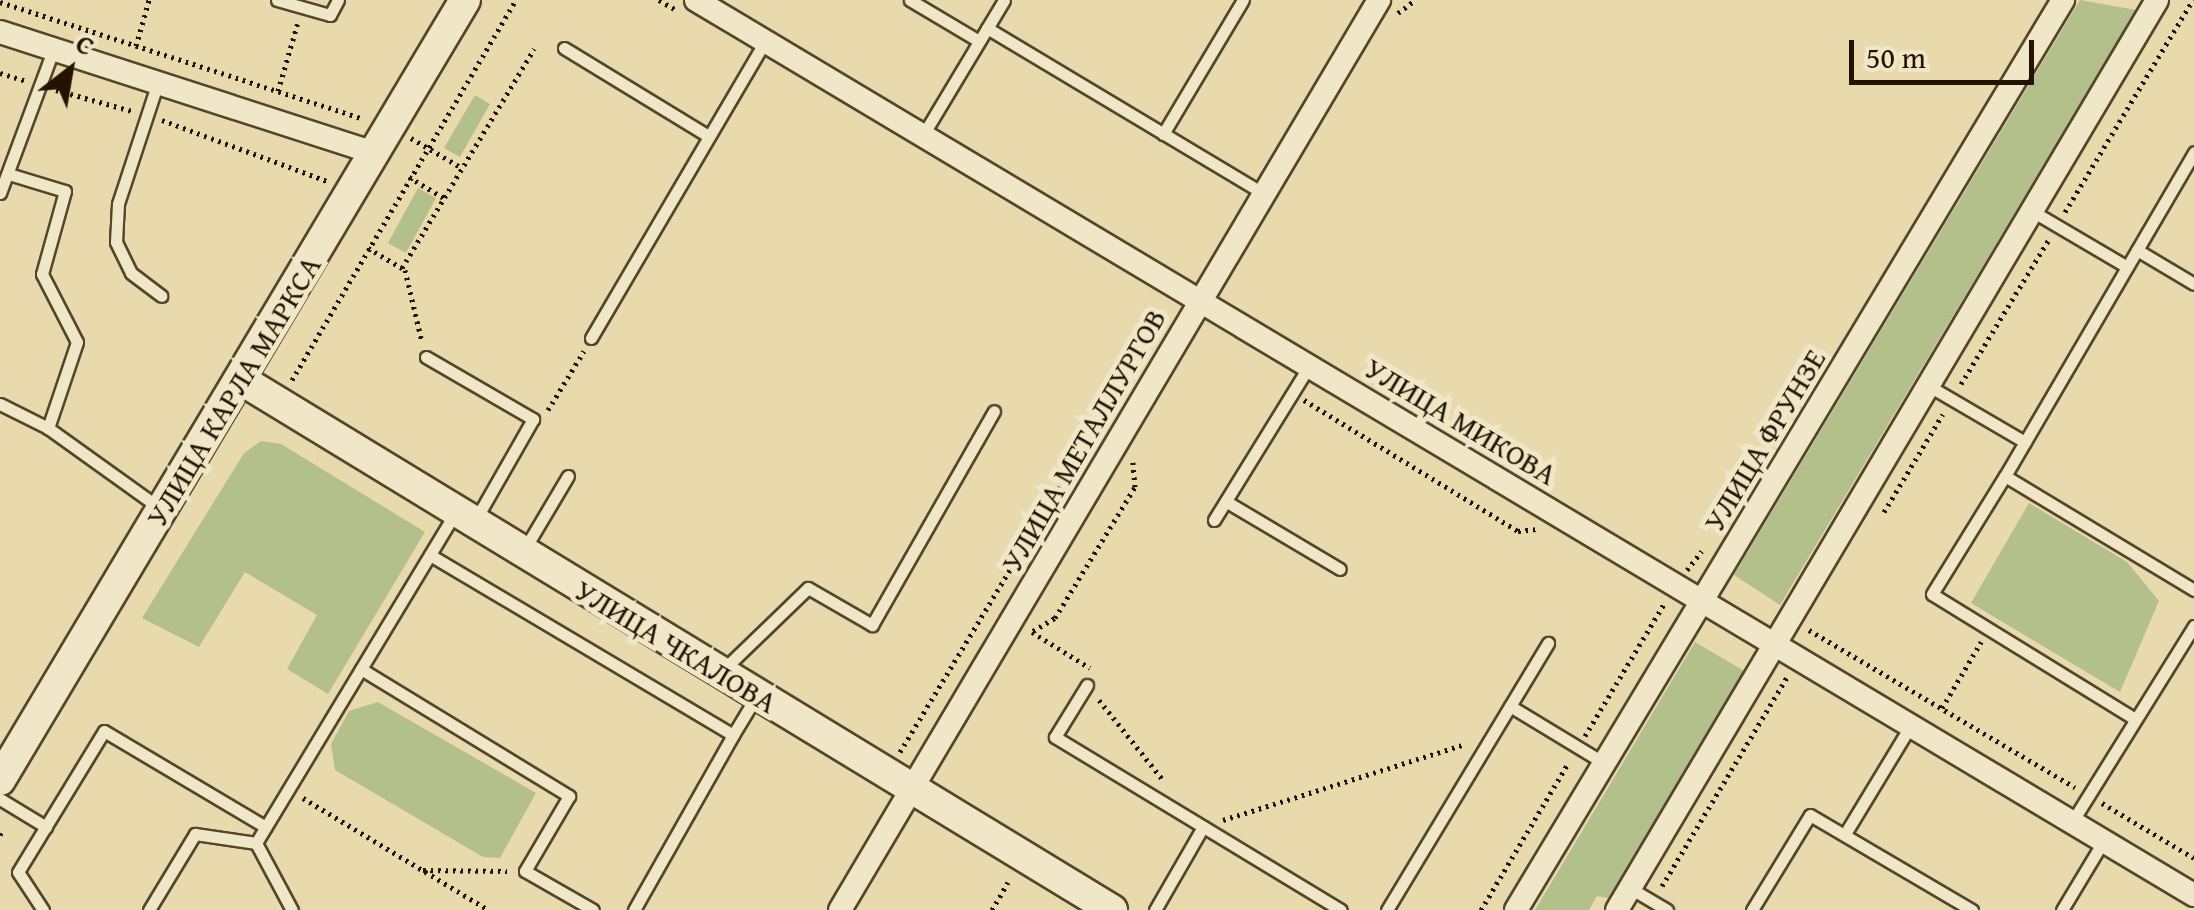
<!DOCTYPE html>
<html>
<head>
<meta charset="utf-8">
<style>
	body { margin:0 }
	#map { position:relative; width:2194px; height:910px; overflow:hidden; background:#e8daac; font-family:"Gentium Book Plus",serif }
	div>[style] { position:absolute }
	.green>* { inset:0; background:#b3c08c }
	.path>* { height:5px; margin-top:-2.5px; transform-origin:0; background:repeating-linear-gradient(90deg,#241300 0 2.5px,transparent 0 7.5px) }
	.roads { filter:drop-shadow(2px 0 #55452b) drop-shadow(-2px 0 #55452b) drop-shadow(0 2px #55452b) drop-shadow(0 -2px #55452b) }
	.lane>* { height:11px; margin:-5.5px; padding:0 5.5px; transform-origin:5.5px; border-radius:5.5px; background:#f0e7c9 }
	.street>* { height:22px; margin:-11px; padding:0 11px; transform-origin:11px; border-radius:11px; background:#f0e7c9 }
	.secondary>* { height:30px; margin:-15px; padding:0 15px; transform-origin:15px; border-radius:15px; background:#f0e7c9 }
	span { translate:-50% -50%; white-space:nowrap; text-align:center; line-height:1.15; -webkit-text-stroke:10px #f0e7c9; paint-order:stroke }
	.street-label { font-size:30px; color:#241300 }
	.north { position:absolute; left:20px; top:20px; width:100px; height:100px; -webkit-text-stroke:8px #f0e7c9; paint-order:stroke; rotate:31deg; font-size:28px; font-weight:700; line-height:40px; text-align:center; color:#241300 }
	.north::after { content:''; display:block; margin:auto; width:35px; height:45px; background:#241300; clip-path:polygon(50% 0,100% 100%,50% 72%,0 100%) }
	.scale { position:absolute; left:1849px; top:40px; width:185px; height:45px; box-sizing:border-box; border:5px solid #241300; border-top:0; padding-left:12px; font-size:30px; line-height:35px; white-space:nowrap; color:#241300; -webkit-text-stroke:8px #f0e7c9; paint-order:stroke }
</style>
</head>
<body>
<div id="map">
	<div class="green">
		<div style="clip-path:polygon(2080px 0,2136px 10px,1780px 605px,1734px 575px)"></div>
		<div style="clip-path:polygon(475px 95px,490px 104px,460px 157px,444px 148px)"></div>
		<div style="clip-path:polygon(418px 188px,436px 198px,406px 253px,388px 243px)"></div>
		<div style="clip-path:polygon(261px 441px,281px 444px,425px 532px,328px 694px,287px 669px,317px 615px,245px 572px,199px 647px,142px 618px,244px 453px)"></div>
		<div style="clip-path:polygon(2029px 503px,2127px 562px,2159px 601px,2120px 692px,1971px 603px)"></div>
		<div style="clip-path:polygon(1695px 642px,1751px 675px,1612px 899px,1597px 896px,1589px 910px,1535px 910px)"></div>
		<div style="clip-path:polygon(378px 702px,536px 793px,500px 858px,483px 857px,335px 770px,331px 744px,349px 711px)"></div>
	</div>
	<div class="path">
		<div style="left:659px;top:0;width:20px;rotate:30deg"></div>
		<div style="left:0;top:2px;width:382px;rotate:17.8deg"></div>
		<div style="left:1398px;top:13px;width:21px;rotate:-37deg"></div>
		<div style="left:136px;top:46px;width:48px;rotate:-74.2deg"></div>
		<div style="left:0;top:73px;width:27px;rotate:17deg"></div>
		<div style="left:56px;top:90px;width:79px;rotate:15.4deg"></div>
		<div style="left:278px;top:91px;width:72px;rotate:-73.8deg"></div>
		<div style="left:162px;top:120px;width:179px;rotate:20.3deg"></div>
		<div style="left:411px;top:138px;width:59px;rotate:30.5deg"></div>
		<div style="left:409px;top:177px;width:41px;rotate:31deg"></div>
		<div style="left:2065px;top:212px;width:248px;rotate:-58.9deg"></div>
		<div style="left:368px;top:248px;width:43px;rotate:30.7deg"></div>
		<div style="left:405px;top:270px;width:74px;rotate:76.7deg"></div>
		<div style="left:402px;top:268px;width:256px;rotate:-58.9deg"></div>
		<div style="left:292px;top:380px;width:441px;rotate:-59.5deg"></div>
		<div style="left:1961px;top:384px;width:170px;rotate:-58.7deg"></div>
		<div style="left:1304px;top:400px;width:251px;rotate:31.5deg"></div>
		<div style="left:1518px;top:531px;width:18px;rotate:-6deg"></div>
		<div style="left:548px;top:410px;width:69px;rotate:-58.6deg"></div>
		<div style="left:1884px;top:512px;width:114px;rotate:-59deg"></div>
		<div style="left:1687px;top:570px;width:24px;rotate:-52deg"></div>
		<div style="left:1809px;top:630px;width:309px;rotate:30.6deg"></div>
		<div style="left:1033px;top:631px;width:26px;rotate:-31deg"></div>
		<div style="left:1055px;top:618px;width:153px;rotate:-58.6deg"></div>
		<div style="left:1135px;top:487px;width:25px;rotate:-95deg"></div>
		<div style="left:1032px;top:632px;width:68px;rotate:31.8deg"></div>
		<div style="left:1099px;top:700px;width:104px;rotate:51.3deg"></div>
		<div style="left:1942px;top:708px;width:77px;rotate:-59.4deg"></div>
		<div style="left:1585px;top:736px;width:154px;rotate:-59.1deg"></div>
		<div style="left:900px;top:752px;width:364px;rotate:-58.9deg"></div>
		<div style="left:303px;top:798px;width:217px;rotate:31.1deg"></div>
		<div style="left:2102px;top:803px;width:107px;rotate:30.9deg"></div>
		<div style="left:1223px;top:820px;width:254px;rotate:-17.4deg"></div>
		<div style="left:0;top:835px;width:6px;rotate:-59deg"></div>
		<div style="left:423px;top:870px;width:84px;rotate:0.7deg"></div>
		<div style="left:1662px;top:886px;width:244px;rotate:-59.1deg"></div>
		<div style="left:992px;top:910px;width:32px;rotate:-60deg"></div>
		<div style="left:1481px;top:910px;width:172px;rotate:-59.3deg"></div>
	</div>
	<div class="roads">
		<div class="lane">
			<div style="left:277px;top:0;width:55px;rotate:15.8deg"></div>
			<div style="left:330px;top:15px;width:17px;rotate:-62deg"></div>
			<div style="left:910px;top:0;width:80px;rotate:30.7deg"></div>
			<div style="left:987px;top:28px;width:322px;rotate:30.9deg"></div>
			<div style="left:564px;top:48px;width:169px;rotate:31.4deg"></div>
			<div style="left:158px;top:82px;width:128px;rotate:108.2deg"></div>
			<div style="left:118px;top:204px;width:38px;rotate:93deg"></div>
			<div style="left:116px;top:242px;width:34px;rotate:64deg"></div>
			<div style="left:131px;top:273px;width:38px;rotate:37deg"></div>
			<div style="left:1163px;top:134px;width:156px;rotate:-59.2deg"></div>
			<div style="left:923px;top:135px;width:157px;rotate:-59deg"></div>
			<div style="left:12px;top:175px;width:55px;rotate:16.8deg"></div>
			<div style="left:65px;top:191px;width:86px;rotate:105.5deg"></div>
			<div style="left:42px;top:274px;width:76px;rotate:62.8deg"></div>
			<div style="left:77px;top:342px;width:91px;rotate:108.6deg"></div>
			<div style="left:48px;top:428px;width:139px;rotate:35.6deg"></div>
			<div style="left:0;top:193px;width:155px;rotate:-69.6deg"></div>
			<div style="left:2032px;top:211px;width:110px;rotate:30.5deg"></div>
			<div style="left:2137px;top:250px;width:66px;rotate:30.8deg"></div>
			<div style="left:591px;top:338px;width:344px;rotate:-59.6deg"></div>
			<div style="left:426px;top:357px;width:124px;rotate:30.1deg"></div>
			<div style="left:533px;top:419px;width:115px;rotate:119.7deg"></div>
			<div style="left:1929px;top:386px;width:111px;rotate:30.3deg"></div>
			<div style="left:0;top:404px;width:54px;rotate:26.6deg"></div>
			<div style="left:2005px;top:476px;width:375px;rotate:-59.7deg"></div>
			<div style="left:1227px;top:502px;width:131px;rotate:30.7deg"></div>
			<div style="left:1214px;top:520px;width:181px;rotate:-58.3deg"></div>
			<div style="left:524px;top:550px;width:86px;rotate:-59.3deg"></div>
			<div style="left:430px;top:555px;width:352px;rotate:30.7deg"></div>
			<div style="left:733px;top:735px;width:47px;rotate:-59deg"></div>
			<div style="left:361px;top:669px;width:244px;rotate:31.4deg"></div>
			<div style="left:569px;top:796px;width:87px;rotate:120.4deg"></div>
			<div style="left:525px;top:871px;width:78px;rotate:29.8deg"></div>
			<div style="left:723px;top:670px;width:118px;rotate:-44deg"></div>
			<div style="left:808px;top:588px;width:74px;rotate:30deg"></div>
			<div style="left:872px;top:625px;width:246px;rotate:-60.3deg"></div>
			<div style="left:1087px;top:685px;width:61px;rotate:121.6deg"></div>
			<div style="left:1055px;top:737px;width:334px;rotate:31.2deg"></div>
			<div style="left:1510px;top:706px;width:110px;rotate:31.2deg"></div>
			<div style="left:2135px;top:719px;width:238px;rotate:-148.4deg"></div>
			<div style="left:1932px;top:594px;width:139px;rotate:-58.3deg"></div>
			<div style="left:2005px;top:476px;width:221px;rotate:31.1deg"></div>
			<div style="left:0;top:799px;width:54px;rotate:31.3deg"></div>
			<div style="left:2072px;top:822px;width:231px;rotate:-58.1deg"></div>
			<div style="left:1845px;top:834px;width:127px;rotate:-58.8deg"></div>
			<div style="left:256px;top:843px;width:388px;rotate:-58.9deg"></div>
			<div style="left:256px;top:843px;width:76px;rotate:61.8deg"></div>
			<div style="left:1630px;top:888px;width:43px;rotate:30.7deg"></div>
			<div style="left:43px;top:910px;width:45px;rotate:-123.3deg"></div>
			<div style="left:18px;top:872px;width:165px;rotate:-58.6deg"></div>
			<div style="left:104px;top:731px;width:188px;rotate:30.7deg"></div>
			<div style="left:149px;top:910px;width:89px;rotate:-58.8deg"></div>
			<div style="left:195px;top:834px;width:62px;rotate:8.4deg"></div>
			<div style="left:634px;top:910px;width:201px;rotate:-60.5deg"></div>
			<div style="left:1155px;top:910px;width:96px;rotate:-60deg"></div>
			<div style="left:1387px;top:910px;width:312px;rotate:-58.9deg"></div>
			<div style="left:1752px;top:910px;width:111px;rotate:-58.6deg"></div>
			<div style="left:1810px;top:815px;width:188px;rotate:30.4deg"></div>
			<div style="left:2062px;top:910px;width:82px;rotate:-59deg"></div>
		</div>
		<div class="street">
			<div style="left:696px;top:0;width:1745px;rotate:30.86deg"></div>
			<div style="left:0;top:32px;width:394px;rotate:17.9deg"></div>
			<div style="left:840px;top:910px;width:1058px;rotate:-59.36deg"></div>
			<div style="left:1516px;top:910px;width:1062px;rotate:-58.99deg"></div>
			<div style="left:1617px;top:910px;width:1058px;rotate:-59.31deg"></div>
		</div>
		<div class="secondary">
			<div style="left:240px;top:379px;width:1021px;rotate:31.34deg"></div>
			<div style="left:0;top:780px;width:908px;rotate:-59.2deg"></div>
		</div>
	</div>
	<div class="street-label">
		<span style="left:233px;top:391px;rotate:-59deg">УЛИЦА КАРЛА МАРКСА</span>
		<span style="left:1461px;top:421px;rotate:31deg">УЛИЦА МИКОВА</span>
		<span style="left:1083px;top:440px;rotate:-60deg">УЛИЦА МЕТАЛЛУРГОВ</span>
		<span style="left:1764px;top:440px;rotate:-59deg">УЛИЦА ФРУНЗЕ</span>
		<span style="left:676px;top:646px;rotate:31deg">УЛИЦА ЧКАЛОВА</span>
	</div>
	<div class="north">С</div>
	<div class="scale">50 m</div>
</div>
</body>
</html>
